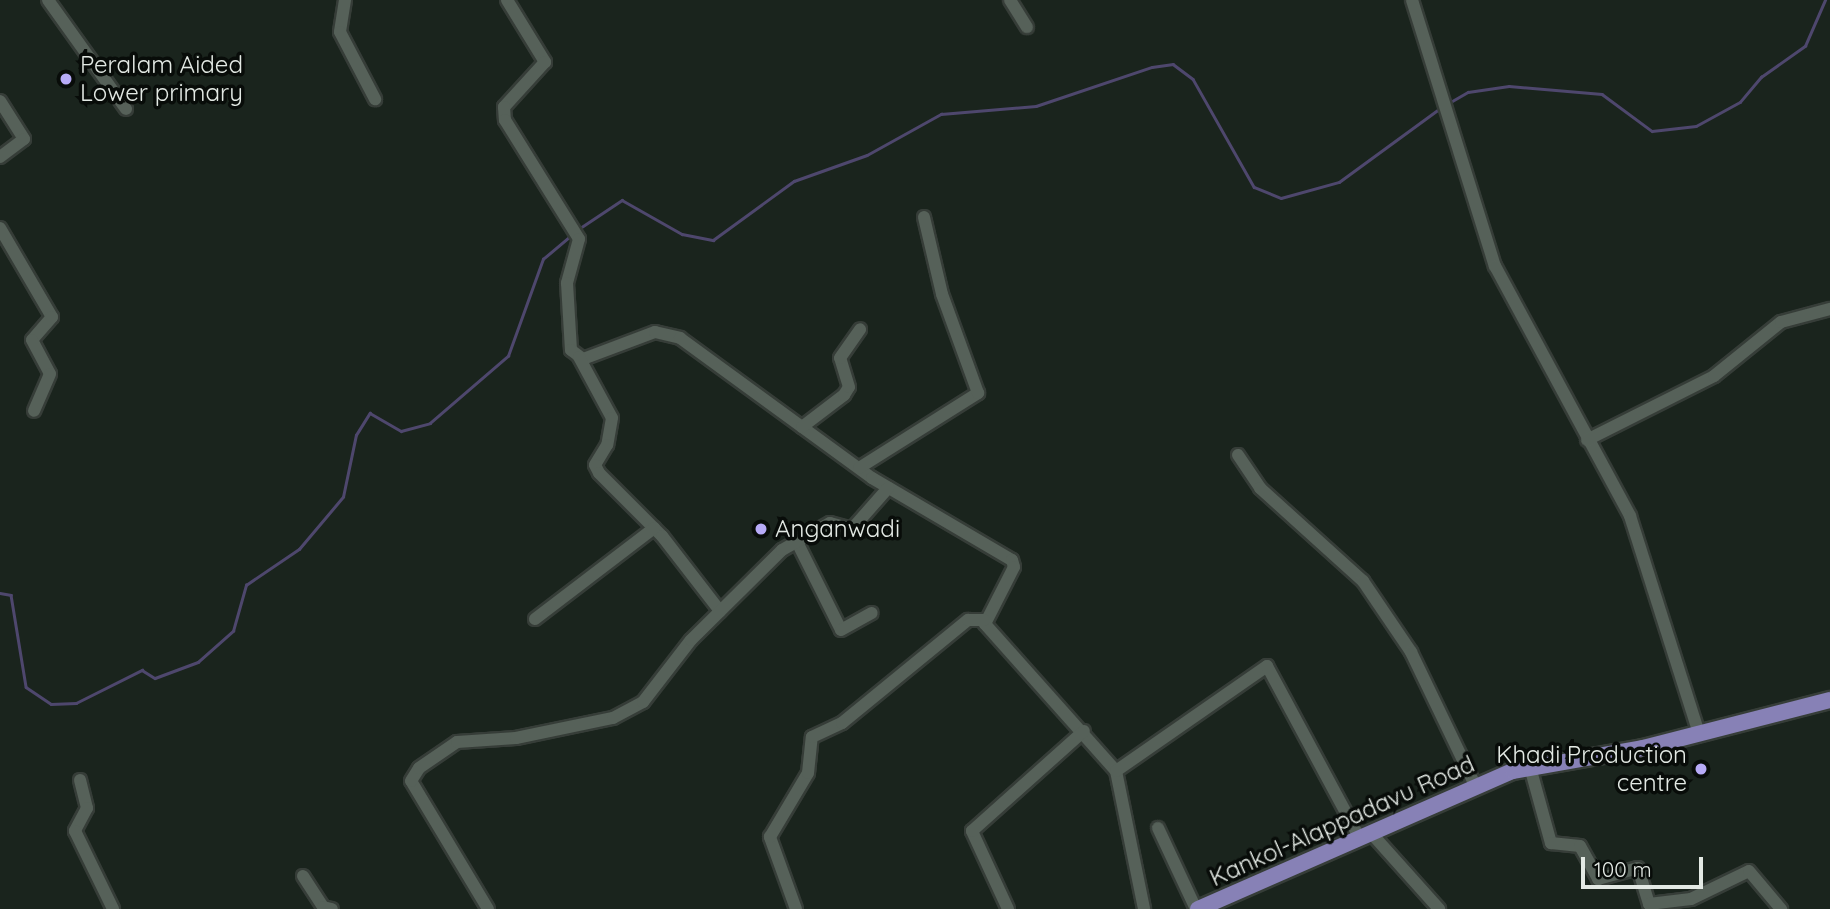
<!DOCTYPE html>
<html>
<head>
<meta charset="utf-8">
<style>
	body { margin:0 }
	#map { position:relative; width:1830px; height:909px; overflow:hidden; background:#1a241d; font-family:Quicksand,sans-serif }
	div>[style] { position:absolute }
	.stream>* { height:2.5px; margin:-1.25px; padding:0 1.25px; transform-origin:1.25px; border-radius:1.25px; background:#4e476d }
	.roads { filter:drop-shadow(2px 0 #363d38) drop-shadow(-2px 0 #363d38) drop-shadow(0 2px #363d38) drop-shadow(0 -2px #363d38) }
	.minor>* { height:12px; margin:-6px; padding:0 6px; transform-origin:6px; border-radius:6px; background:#566159 }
	.major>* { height:16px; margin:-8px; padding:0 8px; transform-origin:8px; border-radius:8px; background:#8781b6 }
	.dots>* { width:19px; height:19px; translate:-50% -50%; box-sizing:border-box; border:4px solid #080c09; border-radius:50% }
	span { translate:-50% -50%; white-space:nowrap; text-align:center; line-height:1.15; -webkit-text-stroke:7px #080c09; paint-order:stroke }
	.poi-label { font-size:24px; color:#e3e9e4 }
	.left { translate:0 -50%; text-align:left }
	.right { translate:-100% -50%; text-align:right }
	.street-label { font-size:24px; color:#e3e9e4 }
	.scale { position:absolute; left:1581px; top:857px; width:122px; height:32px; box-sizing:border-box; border:4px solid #e3e9e4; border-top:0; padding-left:9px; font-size:21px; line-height:24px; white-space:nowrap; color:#e3e9e4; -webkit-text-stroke:5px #080c09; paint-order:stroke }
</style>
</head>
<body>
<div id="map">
	<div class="stream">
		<div style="left:1447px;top:104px;width:24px;rotate:-30deg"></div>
		<div style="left:1468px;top:92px;width:41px;rotate:-8.3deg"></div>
		<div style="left:1509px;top:86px;width:93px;rotate:4.9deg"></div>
		<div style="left:1602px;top:94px;width:62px;rotate:36.5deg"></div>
		<div style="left:1652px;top:131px;width:44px;rotate:-6.5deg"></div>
		<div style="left:1696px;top:126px;width:50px;rotate:-28.6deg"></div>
		<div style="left:1740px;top:102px;width:33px;rotate:-50deg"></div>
		<div style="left:1761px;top:77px;width:54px;rotate:-35.2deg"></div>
		<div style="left:1805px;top:46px;width:50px;rotate:-66.5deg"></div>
		<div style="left:577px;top:230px;width:54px;rotate:-33.7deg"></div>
		<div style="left:622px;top:200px;width:69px;rotate:29.5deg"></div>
		<div style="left:682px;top:234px;width:32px;rotate:11deg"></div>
		<div style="left:713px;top:240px;width:100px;rotate:-36.1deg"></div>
		<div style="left:794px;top:181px;width:77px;rotate:-19.6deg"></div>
		<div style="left:867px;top:155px;width:85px;rotate:-29deg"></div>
		<div style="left:941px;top:114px;width:95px;rotate:-4.8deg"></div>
		<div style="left:1036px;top:106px;width:122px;rotate:-18.6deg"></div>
		<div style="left:1152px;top:67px;width:21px;rotate:-8deg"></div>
		<div style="left:1173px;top:64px;width:25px;rotate:37deg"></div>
		<div style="left:1193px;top:79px;width:124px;rotate:60.5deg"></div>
		<div style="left:1254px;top:187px;width:29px;rotate:22deg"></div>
		<div style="left:1281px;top:198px;width:60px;rotate:-15.4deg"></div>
		<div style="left:1339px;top:182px;width:127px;rotate:-36.1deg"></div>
		<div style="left:0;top:593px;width:11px;rotate:10deg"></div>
		<div style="left:11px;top:595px;width:93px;rotate:80.7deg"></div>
		<div style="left:26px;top:687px;width:30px;rotate:34deg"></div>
		<div style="left:51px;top:704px;width:25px;rotate:-2deg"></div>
		<div style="left:76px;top:703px;width:74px;rotate:-26.6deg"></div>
		<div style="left:142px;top:670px;width:15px;rotate:32deg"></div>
		<div style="left:155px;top:678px;width:46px;rotate:-20.4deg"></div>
		<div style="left:198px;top:662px;width:47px;rotate:-41.5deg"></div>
		<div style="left:233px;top:631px;width:48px;rotate:-74.2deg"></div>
		<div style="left:246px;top:585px;width:64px;rotate:-34.2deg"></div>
		<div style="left:299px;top:549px;width:68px;rotate:-49.8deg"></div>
		<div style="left:343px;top:497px;width:63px;rotate:-78.2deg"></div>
		<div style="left:356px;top:435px;width:26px;rotate:-58deg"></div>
		<div style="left:370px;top:413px;width:36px;rotate:30deg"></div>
		<div style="left:401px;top:431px;width:30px;rotate:-15deg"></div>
		<div style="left:430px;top:423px;width:103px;rotate:-40.7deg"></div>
		<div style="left:508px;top:356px;width:103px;rotate:-70.2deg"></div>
		<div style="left:543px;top:259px;width:38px;rotate:-40deg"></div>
	</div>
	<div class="roads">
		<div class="minor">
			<div style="left:48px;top:0;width:134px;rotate:54.4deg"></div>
			<div style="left:345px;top:0;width:32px;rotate:99deg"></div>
			<div style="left:340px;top:32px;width:76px;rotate:62.4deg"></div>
			<div style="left:507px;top:0;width:73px;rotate:58.5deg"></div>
			<div style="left:545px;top:62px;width:61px;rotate:132.3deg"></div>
			<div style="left:504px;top:107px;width:13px;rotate:86deg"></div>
			<div style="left:505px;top:120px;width:140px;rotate:58.1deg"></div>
			<div style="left:579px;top:239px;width:46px;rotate:105.3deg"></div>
			<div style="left:567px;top:283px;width:67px;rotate:86.6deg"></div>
			<div style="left:571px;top:350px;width:15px;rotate:37deg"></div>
			<div style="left:583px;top:359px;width:77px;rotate:-20.6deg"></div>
			<div style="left:655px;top:332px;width:26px;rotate:13deg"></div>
			<div style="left:680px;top:338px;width:238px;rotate:36.1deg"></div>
			<div style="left:872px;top:478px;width:162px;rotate:30.4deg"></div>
			<div style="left:1012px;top:560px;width:7px;rotate:74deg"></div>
			<div style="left:1014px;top:567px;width:64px;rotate:117deg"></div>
			<div style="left:985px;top:624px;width:197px;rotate:48.3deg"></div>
			<div style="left:1116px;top:771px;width:141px;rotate:78.5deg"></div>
			<div style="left:1010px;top:0;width:32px;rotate:58deg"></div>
			<div style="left:1412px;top:0;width:279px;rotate:72.7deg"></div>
			<div style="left:1495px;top:266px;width:284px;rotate:61.6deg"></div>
			<div style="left:1630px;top:516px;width:228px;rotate:72.4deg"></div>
			<div style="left:0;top:101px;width:45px;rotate:57.7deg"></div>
			<div style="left:24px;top:139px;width:30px;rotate:143deg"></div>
			<div style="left:0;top:228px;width:103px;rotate:59.7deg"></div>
			<div style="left:52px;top:317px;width:30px;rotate:131deg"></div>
			<div style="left:32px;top:340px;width:38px;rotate:62deg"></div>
			<div style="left:50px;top:374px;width:40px;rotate:113.4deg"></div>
			<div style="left:579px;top:357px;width:69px;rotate:61.6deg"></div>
			<div style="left:612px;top:418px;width:27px;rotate:100deg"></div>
			<div style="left:607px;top:445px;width:23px;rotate:121deg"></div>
			<div style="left:595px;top:465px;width:9px;rotate:63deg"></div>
			<div style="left:599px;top:473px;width:89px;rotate:45deg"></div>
			<div style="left:662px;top:536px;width:95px;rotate:52.3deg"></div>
			<div style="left:802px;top:427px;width:53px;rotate:-37.3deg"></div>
			<div style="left:844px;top:395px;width:9px;rotate:-58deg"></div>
			<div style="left:849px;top:387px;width:30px;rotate:-107deg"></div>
			<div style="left:840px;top:358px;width:35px;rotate:-55deg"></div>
			<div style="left:1587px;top:440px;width:142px;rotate:-26.7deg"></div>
			<div style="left:1714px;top:376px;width:86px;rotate:-38.9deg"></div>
			<div style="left:1781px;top:322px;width:51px;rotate:-14.9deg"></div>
			<div style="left:1238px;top:455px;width:40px;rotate:56deg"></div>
			<div style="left:1260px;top:488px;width:139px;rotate:42.1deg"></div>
			<div style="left:1363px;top:581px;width:86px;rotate:55.9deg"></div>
			<div style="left:1411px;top:652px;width:150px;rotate:64.3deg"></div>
			<div style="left:859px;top:468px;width:141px;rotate:-32.2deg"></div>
			<div style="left:978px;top:393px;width:105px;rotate:-110deg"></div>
			<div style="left:942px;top:294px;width:79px;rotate:-103.2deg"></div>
			<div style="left:797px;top:542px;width:98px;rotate:63.4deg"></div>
			<div style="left:841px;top:630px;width:35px;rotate:-29deg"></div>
			<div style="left:535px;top:619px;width:150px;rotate:-37.4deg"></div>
			<div style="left:1530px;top:767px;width:79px;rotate:74.6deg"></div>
			<div style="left:1551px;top:843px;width:29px;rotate:6deg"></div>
			<div style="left:1580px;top:846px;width:38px;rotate:61deg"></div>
			<div style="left:1598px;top:879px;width:41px;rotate:-15.4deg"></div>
			<div style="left:1638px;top:868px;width:38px;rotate:73deg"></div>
			<div style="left:1649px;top:904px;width:42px;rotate:-6.8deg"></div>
			<div style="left:1691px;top:899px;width:64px;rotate:-25.8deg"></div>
			<div style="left:1749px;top:871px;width:50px;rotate:49.9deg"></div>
			<div style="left:1116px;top:771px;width:184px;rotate:-34.8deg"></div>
			<div style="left:1267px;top:666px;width:196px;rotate:61.7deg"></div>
			<div style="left:80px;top:780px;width:29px;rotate:76deg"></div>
			<div style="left:87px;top:808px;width:26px;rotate:118deg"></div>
			<div style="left:75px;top:831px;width:87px;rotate:64deg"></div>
			<div style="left:1158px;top:828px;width:89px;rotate:64.9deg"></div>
			<div style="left:1372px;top:834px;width:101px;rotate:48.2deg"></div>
			<div style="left:303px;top:876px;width:37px;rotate:57deg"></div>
			<div style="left:323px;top:907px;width:9px;rotate:13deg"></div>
			<div style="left:488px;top:909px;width:149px;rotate:-121deg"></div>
			<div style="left:411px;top:781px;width:15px;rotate:-58deg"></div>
			<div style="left:419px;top:768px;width:46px;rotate:-34.4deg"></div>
			<div style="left:457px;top:742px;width:59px;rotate:-3.9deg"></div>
			<div style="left:516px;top:738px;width:99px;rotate:-11.7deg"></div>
			<div style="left:613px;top:718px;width:34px;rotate:-28deg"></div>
			<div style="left:643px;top:702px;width:78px;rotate:-52.3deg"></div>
			<div style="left:691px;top:640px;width:128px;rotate:-44.7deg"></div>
			<div style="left:782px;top:550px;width:55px;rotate:-29.4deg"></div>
			<div style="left:830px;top:523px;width:23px;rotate:15deg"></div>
			<div style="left:852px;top:529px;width:55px;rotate:-48.7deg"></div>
			<div style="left:796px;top:909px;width:77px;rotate:-109.9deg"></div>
			<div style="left:770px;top:837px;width:74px;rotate:-59.3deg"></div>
			<div style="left:808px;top:773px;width:36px;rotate:-84deg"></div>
			<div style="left:812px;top:737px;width:33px;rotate:-25deg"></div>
			<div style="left:842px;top:723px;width:163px;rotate:-39.3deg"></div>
			<div style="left:968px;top:620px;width:16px"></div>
			<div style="left:1008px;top:909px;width:86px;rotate:-114.8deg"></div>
			<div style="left:972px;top:831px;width:150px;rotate:-41.8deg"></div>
		</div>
		<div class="major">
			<div style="left:1198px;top:909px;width:344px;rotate:-23.7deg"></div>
			<div style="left:1513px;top:771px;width:132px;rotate:-10deg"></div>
			<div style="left:1643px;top:748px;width:193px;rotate:-14.4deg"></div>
		</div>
	</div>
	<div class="dots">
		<div style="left:66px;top:79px;background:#b7abf7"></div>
		<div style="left:761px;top:529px;background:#b7abf7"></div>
		<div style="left:1701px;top:769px;background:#b7abf7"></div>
	</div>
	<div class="poi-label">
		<span class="left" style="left:80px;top:79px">Peralam Aided<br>Lower primary</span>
		<span class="left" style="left:775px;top:529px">Anganwadi</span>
		<span class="right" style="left:1687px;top:769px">Khadi Production<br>centre</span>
	</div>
	<div class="street-label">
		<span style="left:1342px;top:821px;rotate:-24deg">Kankol-Alappadavu Road</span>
	</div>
	<div class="scale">100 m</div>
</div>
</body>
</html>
